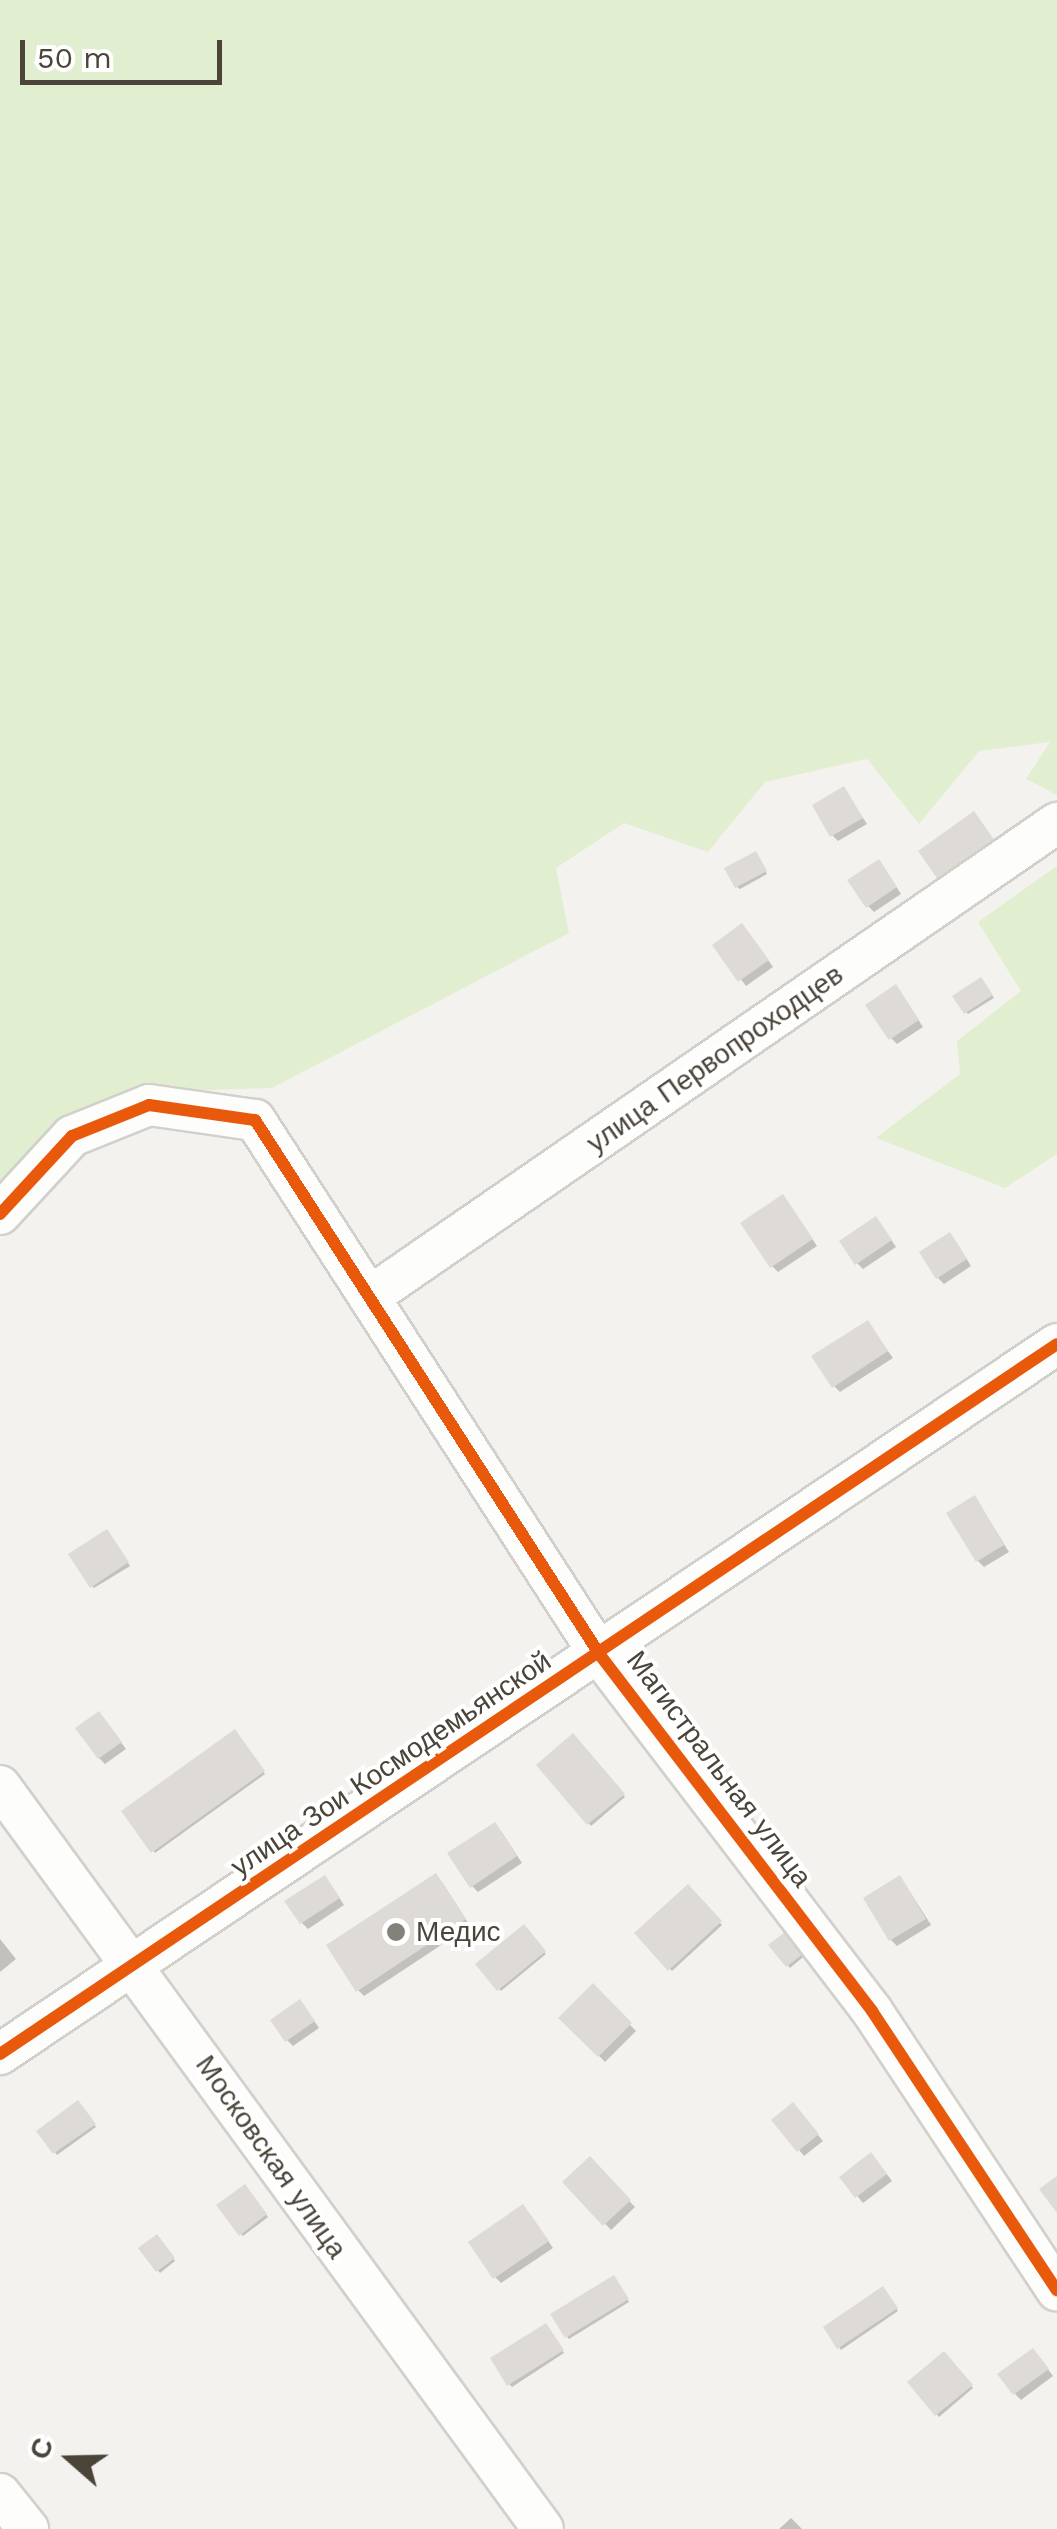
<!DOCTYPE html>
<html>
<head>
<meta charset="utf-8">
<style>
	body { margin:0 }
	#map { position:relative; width:1057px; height:2529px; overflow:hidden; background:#f4f2ee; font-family:"Work Sans",sans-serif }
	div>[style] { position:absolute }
	.green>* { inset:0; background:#e1eecf }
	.shadow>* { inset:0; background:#0003 }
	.building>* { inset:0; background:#dedbd6 }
	.roads { filter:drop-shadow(2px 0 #d2d0cb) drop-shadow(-2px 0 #d2d0cb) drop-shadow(0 2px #d2d0cb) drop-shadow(0 -2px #d2d0cb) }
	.minor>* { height:40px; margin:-20px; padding:0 20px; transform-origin:20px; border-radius:20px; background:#fdfdfc }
	.cycleway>* { height:12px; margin:-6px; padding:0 6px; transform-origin:6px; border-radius:6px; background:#e8590c }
	.dots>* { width:28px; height:28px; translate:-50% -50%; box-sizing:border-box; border:5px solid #fff; border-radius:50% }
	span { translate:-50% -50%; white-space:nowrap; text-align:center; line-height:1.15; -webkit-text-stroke:8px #fff; paint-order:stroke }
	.street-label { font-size:28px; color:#4b4439 }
	.poi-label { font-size:28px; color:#4b4439 }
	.left { translate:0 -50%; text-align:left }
	.north { position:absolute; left:20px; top:2409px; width:100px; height:100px; -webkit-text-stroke:8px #fff; paint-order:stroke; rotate:290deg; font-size:28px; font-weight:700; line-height:40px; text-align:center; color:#4b4439 }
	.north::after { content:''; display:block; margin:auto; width:35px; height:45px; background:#4b4439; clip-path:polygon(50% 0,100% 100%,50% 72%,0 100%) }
	.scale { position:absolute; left:20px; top:40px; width:202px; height:45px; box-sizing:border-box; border:5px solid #4b4439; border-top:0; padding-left:12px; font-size:30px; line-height:35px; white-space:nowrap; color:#4b4439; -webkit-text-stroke:8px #fff; paint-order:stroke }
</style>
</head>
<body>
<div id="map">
	<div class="green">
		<div style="clip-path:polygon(0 0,1057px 0,1057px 795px,1026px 779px,1050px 742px,979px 751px,919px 824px,867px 759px,765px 782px,708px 852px,624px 823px,556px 868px,569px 933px,272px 1088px,121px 1093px,0 1180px)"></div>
		<div style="clip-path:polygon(1057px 866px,1057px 1154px,1005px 1188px,876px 1138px,960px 1074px,957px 1041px,1021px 991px,978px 922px)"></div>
	</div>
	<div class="shadow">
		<div style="clip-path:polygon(844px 789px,867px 824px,838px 841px,832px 835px)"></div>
		<div style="clip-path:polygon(757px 856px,767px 874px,740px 889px,737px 887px)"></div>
		<div style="clip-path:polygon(884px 868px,901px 894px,874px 912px,868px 906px)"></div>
		<div style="clip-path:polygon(748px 932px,773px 967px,746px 986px,715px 945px)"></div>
		<div style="clip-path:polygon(983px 982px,994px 998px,968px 1014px,966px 1012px)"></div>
		<div style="clip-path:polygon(901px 994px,923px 1027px,897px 1044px,891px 1038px)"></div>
		<div style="clip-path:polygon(788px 1203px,817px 1246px,778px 1272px,772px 1266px)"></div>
		<div style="clip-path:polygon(882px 1226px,896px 1247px,863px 1269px,857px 1263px)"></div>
		<div style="clip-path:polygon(956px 1242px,971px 1266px,944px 1284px,938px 1278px)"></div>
		<div style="clip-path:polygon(868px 1323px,893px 1358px,840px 1392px,834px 1386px)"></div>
		<div style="clip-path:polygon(980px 1505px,1009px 1552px,984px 1567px,978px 1561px)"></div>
		<div style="clip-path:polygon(109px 1534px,130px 1566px,94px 1588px,92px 1586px)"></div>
		<div style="clip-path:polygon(104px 1720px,126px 1749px,105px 1764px,99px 1758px)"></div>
		<div style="clip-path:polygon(235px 1732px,265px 1774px,155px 1853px,125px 1811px)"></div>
		<div style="clip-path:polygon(573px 1737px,625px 1797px,591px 1826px,539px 1765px)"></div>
		<div style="clip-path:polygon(501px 1831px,522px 1863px,478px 1892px,472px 1886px)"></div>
		<div style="clip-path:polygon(442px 1882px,470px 1926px,364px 1996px,358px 1990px)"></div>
		<div style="clip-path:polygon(330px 1884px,344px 1905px,308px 1929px,302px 1923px)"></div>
		<div style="clip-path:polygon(905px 1884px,931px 1925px,897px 1946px,891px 1940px)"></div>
		<div style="clip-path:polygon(688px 1887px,722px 1925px,672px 1971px,638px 1934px)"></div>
		<div style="clip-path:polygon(524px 1928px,546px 1954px,501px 1991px,479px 1965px)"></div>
		<div style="clip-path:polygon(0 1939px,16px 1959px,0 1972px)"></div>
		<div style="clip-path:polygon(772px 1945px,808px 1953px,790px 1968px)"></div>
		<div style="clip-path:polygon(593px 1987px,636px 2031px,605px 2062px,562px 2018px)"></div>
		<div style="clip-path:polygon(305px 2008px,319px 2028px,293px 2046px,287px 2040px)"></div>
		<div style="clip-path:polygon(78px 2103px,96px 2127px,57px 2155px,39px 2131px)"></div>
		<div style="clip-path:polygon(799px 2112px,823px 2141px,804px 2156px,799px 2150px)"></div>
		<div style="clip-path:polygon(590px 2160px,635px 2207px,611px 2230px,566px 2182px)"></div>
		<div style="clip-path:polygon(877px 2161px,892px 2181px,863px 2203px,842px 2177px)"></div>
		<div style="clip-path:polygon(244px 2187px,268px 2217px,243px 2236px,219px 2206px)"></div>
		<div style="clip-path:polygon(529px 2213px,553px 2248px,501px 2283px,495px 2277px)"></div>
		<div style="clip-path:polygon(157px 2237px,175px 2261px,160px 2273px,141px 2249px)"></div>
		<div style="clip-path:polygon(616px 2281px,629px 2302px,569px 2339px,567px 2337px)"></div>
		<div style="clip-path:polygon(885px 2292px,898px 2311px,841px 2350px,826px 2328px)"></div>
		<div style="clip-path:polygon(548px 2328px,564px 2353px,512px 2387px,509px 2384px)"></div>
		<div style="clip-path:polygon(944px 2354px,973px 2388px,939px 2417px,910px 2383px)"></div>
		<div style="clip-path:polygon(1039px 2357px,1053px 2376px,1021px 2400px,1015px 2394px)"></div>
		<div style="clip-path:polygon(791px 2518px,802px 2529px,779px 2529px)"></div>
	</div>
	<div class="building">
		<div style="clip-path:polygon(844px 786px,863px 818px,830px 837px,812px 805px)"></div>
		<div style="clip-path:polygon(974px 811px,997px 844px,941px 884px,918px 851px)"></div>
		<div style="clip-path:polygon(756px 851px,767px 871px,735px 888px,724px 868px)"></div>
		<div style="clip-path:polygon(879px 859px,897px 887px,866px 908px,847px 880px)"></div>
		<div style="clip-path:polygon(742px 923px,769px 960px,738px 982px,712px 945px)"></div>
		<div style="clip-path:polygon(981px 977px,993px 995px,964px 1014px,952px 996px)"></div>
		<div style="clip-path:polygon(896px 984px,919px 1020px,889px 1040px,865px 1005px)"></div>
		<div style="clip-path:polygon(783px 1194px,813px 1239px,770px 1268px,740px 1223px)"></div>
		<div style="clip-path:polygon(876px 1216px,892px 1240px,855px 1265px,839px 1241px)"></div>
		<div style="clip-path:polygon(950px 1232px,967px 1259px,936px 1279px,919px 1252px)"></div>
		<div style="clip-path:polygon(868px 1320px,888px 1351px,832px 1388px,811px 1356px)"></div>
		<div style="clip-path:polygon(975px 1495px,1004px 1545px,976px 1562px,946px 1513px)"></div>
		<div style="clip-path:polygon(107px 1529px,129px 1562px,90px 1588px,68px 1554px)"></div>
		<div style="clip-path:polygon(99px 1711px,122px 1742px,98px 1759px,75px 1728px)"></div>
		<div style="clip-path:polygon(235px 1729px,265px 1771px,151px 1853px,121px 1811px)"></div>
		<div style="clip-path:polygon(573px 1733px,625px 1794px,587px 1825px,536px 1765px)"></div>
		<div style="clip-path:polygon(495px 1822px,517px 1856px,470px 1888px,447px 1853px)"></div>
		<div style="clip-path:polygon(436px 1873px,466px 1919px,356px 1992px,326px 1945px)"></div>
		<div style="clip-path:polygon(325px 1875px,340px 1898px,300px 1924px,284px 1901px)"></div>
		<div style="clip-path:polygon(900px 1875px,926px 1919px,889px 1941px,863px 1898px)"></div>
		<div style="clip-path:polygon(688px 1884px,722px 1921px,668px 1971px,634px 1933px)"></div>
		<div style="clip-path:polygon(524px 1924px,546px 1951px,497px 1991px,475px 1964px)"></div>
		<div style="clip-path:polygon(790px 1928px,808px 1950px,786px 1967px,768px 1945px)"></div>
		<div style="clip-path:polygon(593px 1983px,632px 2023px,598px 2057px,558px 2018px)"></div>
		<div style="clip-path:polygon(300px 1999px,315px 2021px,285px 2042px,270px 2020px)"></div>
		<div style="clip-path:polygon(78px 2100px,96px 2124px,53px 2154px,36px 2131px)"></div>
		<div style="clip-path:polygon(793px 2102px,819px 2134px,797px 2152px,771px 2120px)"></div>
		<div style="clip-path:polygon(871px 2152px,887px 2174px,855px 2198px,839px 2177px)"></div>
		<div style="clip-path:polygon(590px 2156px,631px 2200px,603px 2226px,562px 2182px)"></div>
		<div style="clip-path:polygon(1057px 2176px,1057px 2213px,1039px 2189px)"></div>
		<div style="clip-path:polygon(245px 2184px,267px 2214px,239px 2236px,216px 2205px)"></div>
		<div style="clip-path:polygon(523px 2204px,549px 2241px,493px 2279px,468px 2242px)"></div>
		<div style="clip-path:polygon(157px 2234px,175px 2258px,156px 2272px,138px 2248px)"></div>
		<div style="clip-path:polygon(614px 2275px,629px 2299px,565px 2338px,550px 2314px)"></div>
		<div style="clip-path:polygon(883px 2286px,898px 2308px,837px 2349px,823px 2327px)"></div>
		<div style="clip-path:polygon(546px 2323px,564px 2350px,507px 2386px,490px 2358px)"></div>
		<div style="clip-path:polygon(1033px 2348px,1049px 2369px,1013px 2395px,997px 2374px)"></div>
		<div style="clip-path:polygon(944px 2351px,973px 2385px,935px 2416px,907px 2382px)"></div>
	</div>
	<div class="roads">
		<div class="minor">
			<div style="left:0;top:1214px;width:106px;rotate:-47.3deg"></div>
			<div style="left:72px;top:1136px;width:83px;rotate:-21.9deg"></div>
			<div style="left:149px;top:1105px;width:107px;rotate:8.1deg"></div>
			<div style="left:255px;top:1120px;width:637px;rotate:57.18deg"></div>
			<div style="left:600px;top:1655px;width:448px;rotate:52.6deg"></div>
			<div style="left:872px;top:2011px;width:335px;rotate:56.5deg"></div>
			<div style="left:372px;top:1295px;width:832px;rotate:-34.57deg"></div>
			<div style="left:0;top:1786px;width:920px;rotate:53.84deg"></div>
			<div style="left:0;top:2054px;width:1273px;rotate:-33.89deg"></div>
			<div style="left:0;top:2494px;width:45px;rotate:51.3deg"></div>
		</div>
	</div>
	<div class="cycleway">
		<div style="left:0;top:1214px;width:106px;rotate:-47.3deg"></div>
		<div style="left:72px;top:1136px;width:83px;rotate:-21.9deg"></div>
		<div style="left:149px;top:1105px;width:107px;rotate:8.1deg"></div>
		<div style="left:255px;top:1120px;width:637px;rotate:57.18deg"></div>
		<div style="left:600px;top:1655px;width:448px;rotate:52.6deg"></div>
		<div style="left:872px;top:2011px;width:335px;rotate:56.5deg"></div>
		<div style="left:0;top:2054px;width:1273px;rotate:-33.89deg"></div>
	</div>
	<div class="dots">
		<div style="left:396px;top:1932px;background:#868178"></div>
	</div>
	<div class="street-label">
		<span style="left:715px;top:1059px;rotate:-35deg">улица Первопроходцев</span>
		<span style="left:391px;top:1764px;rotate:-34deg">улица Зои Космодемьянской</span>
		<span style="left:719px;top:1769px;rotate:53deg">Магистральная улица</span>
		<span style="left:271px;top:2157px;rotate:55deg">Московская улица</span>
	</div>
	<div class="poi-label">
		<span class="left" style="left:416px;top:1932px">Медис</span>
	</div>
	<div class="north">С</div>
	<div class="scale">50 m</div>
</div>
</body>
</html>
